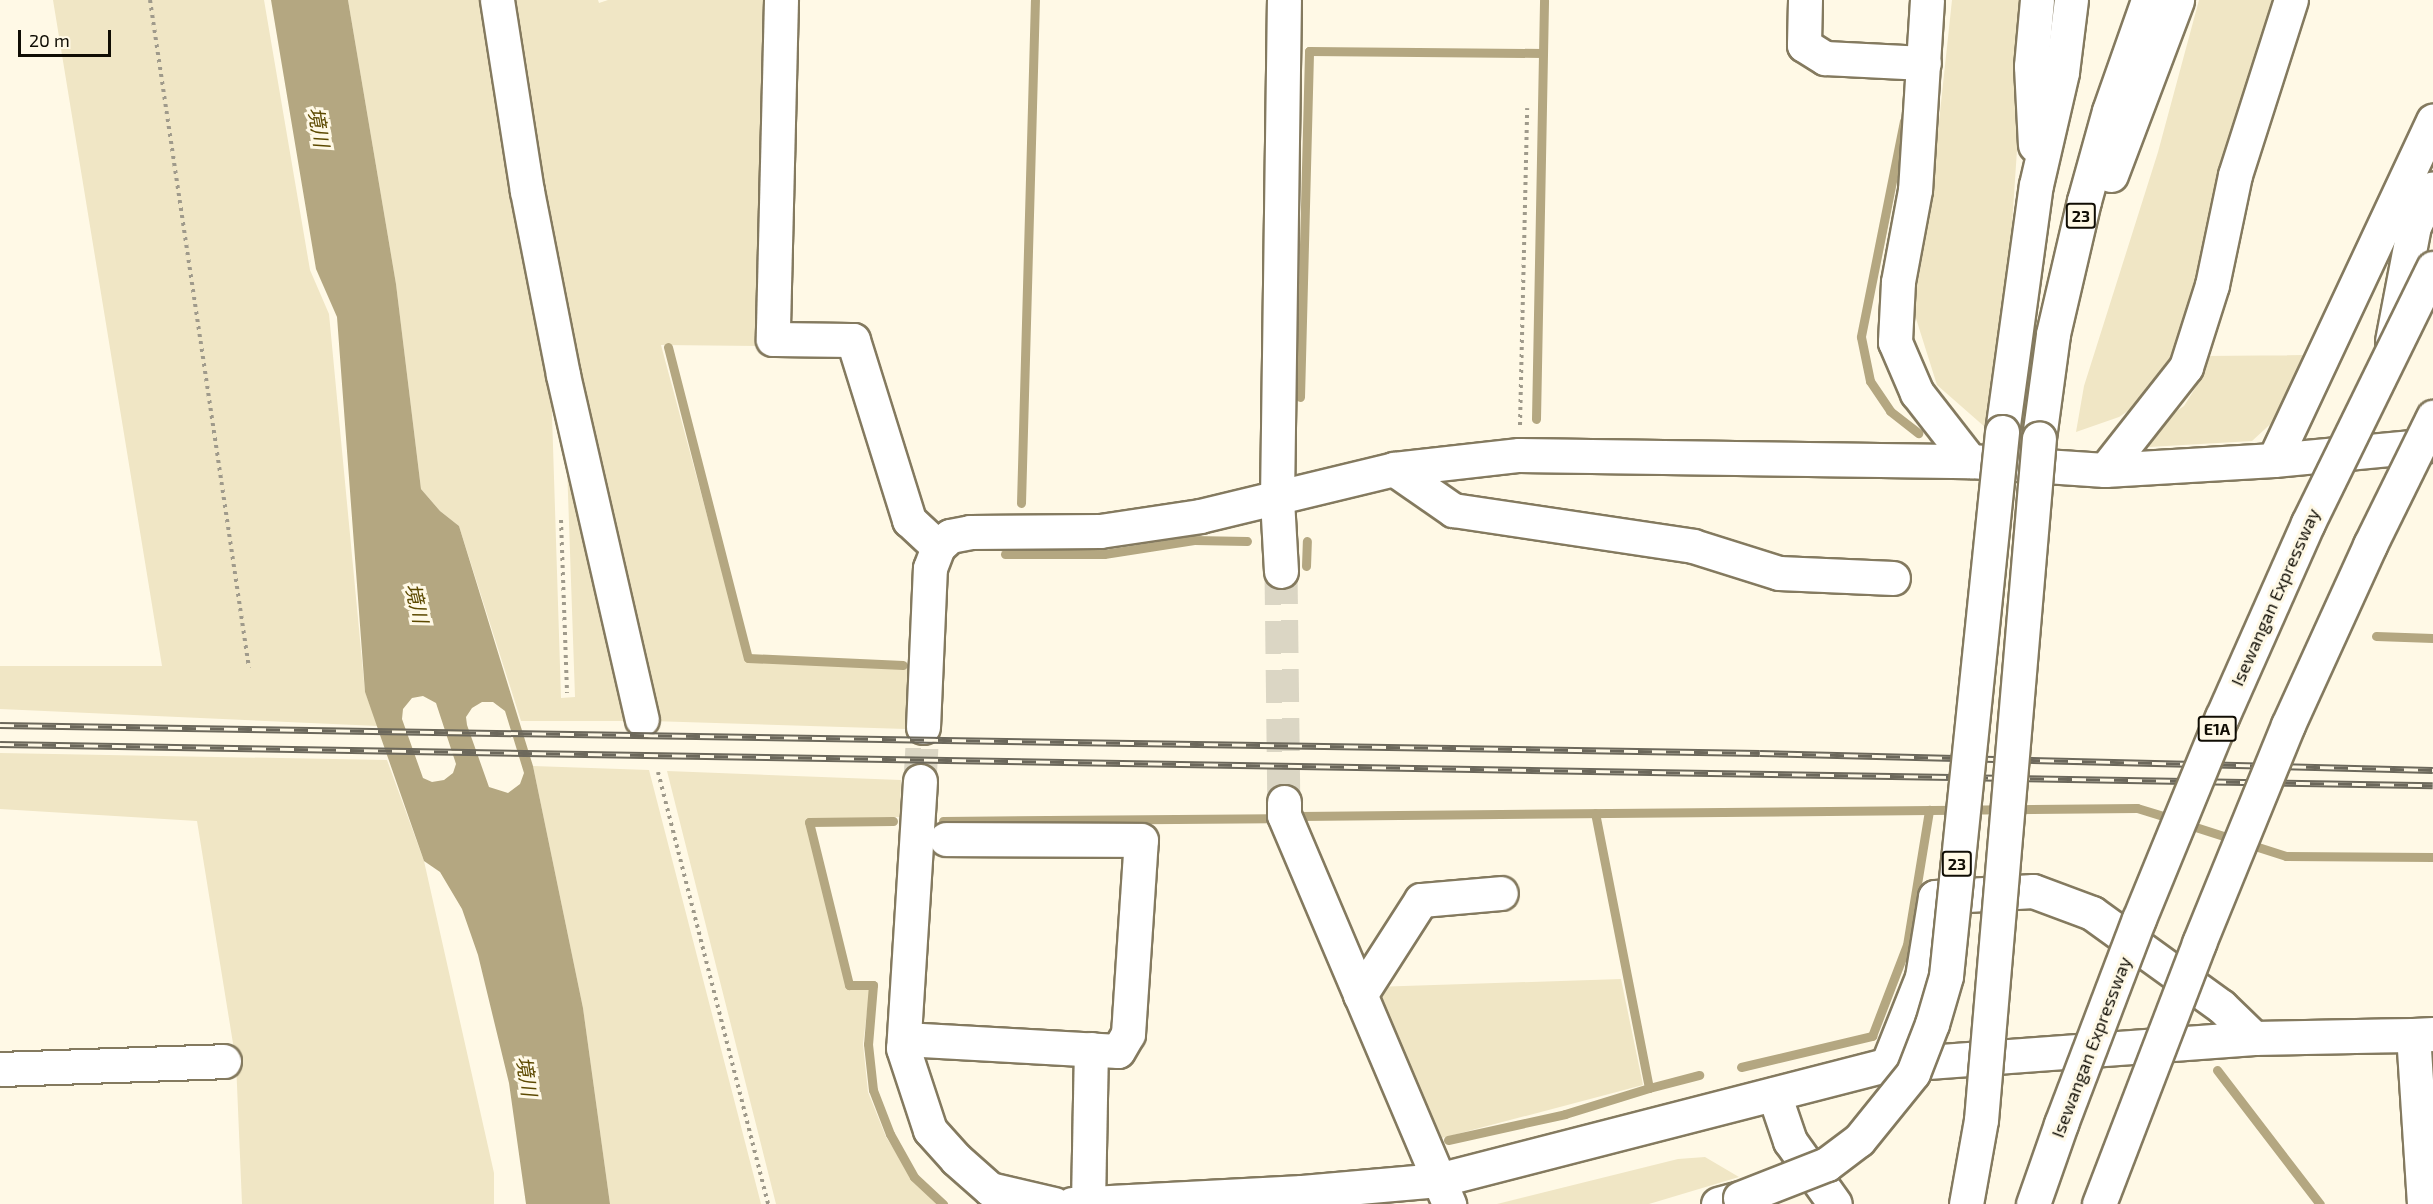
<!DOCTYPE html>
<html>
<head>
<meta charset="utf-8">
<style>
	body { margin:0 }
	#map { position:relative; width:2433px; height:1204px; overflow:hidden; background:#fff9e6; font-family:"Exo 2","Noto Sans JP",sans-serif }
	div>[style] { position:absolute }
	.green>* { inset:0; background:#f0e6c5 }
	.water>* { inset:0; background:#b4a781 }
	.stream>* { height:9px; margin:-4.5px; padding:0 4.5px; transform-origin:4.5px; border-radius:4.5px; background:#b4a781 }
	.minor-tunnel>* { height:33px; margin-top:-16.5px; transform-origin:0; background:repeating-linear-gradient(90deg,#dbd6c4 0 33px,transparent 0 49px) }
	.path>* { height:4px; margin-top:-2px; transform-origin:0; background:repeating-linear-gradient(90deg,#9f9a8b 0 3px,transparent 0 7.5px) }
	.roads { filter:drop-shadow(2px 0 #847a5f) drop-shadow(-2px 0 #847a5f) drop-shadow(0 2px #847a5f) drop-shadow(0 -2px #847a5f) }
	.minor>* { height:33px; margin:-16.5px; padding:0 16.5px; transform-origin:16.5px; border-radius:16.5px; background:#fff }
	.major>* { height:33px; margin:-16.5px; padding:0 16.5px; transform-origin:16.5px; border-radius:16.5px; background:#fff }
	.highway>* { height:33px; margin:-16.5px; padding:0 16.5px; transform-origin:16.5px; border-radius:16.5px; background:#fff }
	.rail>* { height:7px; margin-top:-3.5px; transform-origin:0; background:repeating-linear-gradient(90deg,#fff9e6 0 14px,#6c685b 0 28px); box-sizing:border-box; border-block:2px solid #6c685b }
	.bridges { filter:drop-shadow(2px 0 #847a5f) drop-shadow(-2px 0 #847a5f) drop-shadow(0 2px #847a5f) drop-shadow(0 -2px #847a5f) }
	.highway-bridge>* { height:33px; margin:-16.5px; padding:0 16.5px; transform-origin:16.5px; border-radius:16.5px; background:#fff }
	span { translate:-50% -50%; white-space:nowrap; text-align:center; line-height:1.15; -webkit-text-stroke:6px #fff9e6; paint-order:stroke }
	.shield-label span { padding:2px 4px; background:#fff9e6; border:2px solid; border-radius:4px; -webkit-text-stroke-width:0 }
	.shield-label { font-size:16px; color:#100d04; font-weight:700 }
	.street-label { font-size:18px; color:#100d04 }
	.water-label { font-size:20px; color:#5c4900; font-style:italic }
	.scale { position:absolute; left:18px; top:30px; width:93px; height:27px; box-sizing:border-box; border:3px solid #100d04; border-top:0; padding-left:8px; font-size:18px; line-height:21px; white-space:nowrap; color:#100d04; -webkit-text-stroke:4px #fff9e6; paint-order:stroke }
</style>
</head>
<body>
<div id="map">
	<div class="green">
		<div style="clip-path:polygon(53px 0,264px 0,310px 270px,329px 314px,365px 692px,378px 726px,0 709px,0 666px,162px 666px)"></div>
		<div style="clip-path:polygon(348px 0,488px 0,550px 351px,561px 698px,575px 697px,565px 407px,633px 721px,521px 721px,459px 526px,440px 511px,421px 489px,396px 284px)"></div>
		<div style="clip-path:polygon(504px 0,598px 0,599px 3px,608px 0,767px 0,759px 346px,661px 345px,746px 660px,908px 668px,906px 729px,651px 721px,536px 194px)"></div>
		<div style="clip-path:polygon(1952px 0,2027px 0,2006px 315px,1994px 435px,1937px 385px,1913px 309px,1928px 224px)"></div>
		<div style="clip-path:polygon(2199px 0,2281px 0,2192px 312px,2166px 367px,2147px 398px,2119px 417px,2076px 432px,2084px 386px,2158px 152px)"></div>
		<div style="clip-path:polygon(2306px 355px,2277px 418px,2252px 441px,2149px 447px,2144px 433px,2184px 406px,2199px 382px,2205px 356px)"></div>
		<div style="clip-path:polygon(0 753px,387px 760px,424px 861px,494px 1173px,494px 1204px,242px 1204px,236px 1062px,197px 821px,0 809px)"></div>
		<div style="clip-path:polygon(533px 766px,649px 770px,761px 1204px,610px 1204px,583px 1008px)"></div>
		<div style="clip-path:polygon(667px 771px,901px 780px,900px 817px,806px 820px,847px 987px,870px 987px,863px 1044px,868px 1092px,886px 1137px,913px 1179px,937px 1204px,776px 1204px)"></div>
		<div style="clip-path:polygon(1621px 979px,1643px 1085px,1442px 1138px,1373px 987px)"></div>
		<div style="clip-path:polygon(1705px 1157px,1739px 1177px,1649px 1204px,1497px 1204px,1678px 1159px)"></div>
	</div>
	<div class="water">
		<div style="clip-path:polygon(evenodd,271px 0,348px 0,396px 284px,421px 489px,440px 511px,459px 526px,533px 766px,583px 1008px,610px 1204px,526px 1204px,509px 1083px,478px 955px,462px 909px,440px 872px,424px 861px,365px 692px,337px 317px,316px 269px,271px 0,423px 696px,436px 703px,456px 764px,453px 773px,444px 780px,432px 782px,423px 778px,402px 719px,403px 709px,412px 698px,423px 696px,271px 0,482px 702px,493px 702px,505px 711px,524px 773px,520px 784px,508px 793px,489px 787px,467px 725px,466px 717px,472px 708px,482px 702px)"></div>
	</div>
	<div class="stream">
		<div style="left:1904px;top:121px;width:220px;rotate:101.3deg"></div>
		<div style="left:1861px;top:337px;width:45px;rotate:78.4deg"></div>
		<div style="left:1870px;top:381px;width:36px;rotate:56deg"></div>
		<div style="left:1890px;top:411px;width:36px;rotate:38deg"></div>
		<div style="left:668px;top:347px;width:321px;rotate:75.6deg"></div>
		<div style="left:748px;top:658px;width:155px;rotate:2.6deg"></div>
		<div style="left:1300px;top:397px;width:346px;rotate:-88.5deg"></div>
		<div style="left:1309px;top:51px;width:234px;rotate:0.5deg"></div>
		<div style="left:1536px;top:419px;width:419px;rotate:-88.9deg"></div>
		<div style="left:1021px;top:503px;width:503px;rotate:-88.41deg"></div>
		<div style="left:1005px;top:554px;width:99px"></div>
		<div style="left:1104px;top:554px;width:91px;rotate:-8.8deg"></div>
		<div style="left:1194px;top:540px;width:53px;rotate:1.1deg"></div>
		<div style="left:1306px;top:566px;width:25px;rotate:-88deg"></div>
		<div style="left:2376px;top:636px;width:57px;rotate:2deg"></div>
		<div style="left:1299px;top:816px;width:838px;rotate:-0.55deg"></div>
		<div style="left:2137px;top:808px;width:38px;rotate:17deg"></div>
		<div style="left:893px;top:821px;width:84px;rotate:179.3deg"></div>
		<div style="left:809px;top:822px;width:168px;rotate:76.2deg"></div>
		<div style="left:849px;top:985px;width:24px"></div>
		<div style="left:873px;top:985px;width:59px;rotate:94.8deg"></div>
		<div style="left:868px;top:1044px;width:46px;rotate:83.8deg"></div>
		<div style="left:873px;top:1090px;width:47px;rotate:68.9deg"></div>
		<div style="left:890px;top:1134px;width:49px;rotate:60.8deg"></div>
		<div style="left:914px;top:1177px;width:40px;rotate:43deg"></div>
		<div style="left:943px;top:821px;width:329px;rotate:-0.5deg"></div>
		<div style="left:1272px;top:818px;width:9px;rotate:69deg"></div>
		<div style="left:2186px;top:824px;width:105px;rotate:17.7deg"></div>
		<div style="left:2286px;top:856px;width:147px;rotate:0.4deg"></div>
		<div style="left:1741px;top:1067px;width:135px;rotate:-13.3deg"></div>
		<div style="left:1872px;top:1036px;width:97px;rotate:-69deg"></div>
		<div style="left:1907px;top:945px;width:137px;rotate:-80.7deg"></div>
		<div style="left:2217px;top:1070px;width:169px;rotate:52.5deg"></div>
		<div style="left:1649px;top:1088px;width:52px;rotate:-14.6deg"></div>
		<div style="left:1448px;top:1140px;width:120px;rotate:-12.5deg"></div>
		<div style="left:1565px;top:1114px;width:88px;rotate:-17.2deg"></div>
		<div style="left:1649px;top:1088px;width:280px;rotate:-101.1deg"></div>
	</div>
	<div class="minor-tunnel">
		<div style="left:1281px;top:571px;width:231px;rotate:89.3deg"></div>
		<div style="left:920px;top:781px;width:54px;rotate:-86.8deg"></div>
	</div>
	<div class="path">
		<div style="left:150px;top:0;width:675px;rotate:81.57deg"></div>
		<div style="left:1520px;top:425px;width:317px;rotate:-88.7deg"></div>
		<div style="left:561px;top:520px;width:173px;rotate:88deg"></div>
		<div style="left:658px;top:772px;width:446px;rotate:75.7deg"></div>
	</div>
	<div class="roads">
		<div class="minor">
			<div style="left:497px;top:0;width:193px;rotate:81.1deg"></div>
			<div style="left:527px;top:191px;width:187px;rotate:78.9deg"></div>
			<div style="left:563px;top:375px;width:353px;rotate:77.1deg"></div>
			<div style="left:781px;top:0;width:339px;rotate:91.4deg"></div>
			<div style="left:773px;top:339px;width:80px;rotate:0.7deg"></div>
			<div style="left:853px;top:340px;width:189px;rotate:72.7deg"></div>
			<div style="left:909px;top:520px;width:40px;rotate:43deg"></div>
			<div style="left:1805px;top:0;width:45px;rotate:91.3deg"></div>
			<div style="left:1804px;top:45px;width:25px;rotate:32deg"></div>
			<div style="left:1825px;top:58px;width:99px;rotate:2.9deg"></div>
			<div style="left:1927px;top:0;width:190px;rotate:93.6deg"></div>
			<div style="left:1915px;top:190px;width:94px;rotate:100.5deg"></div>
			<div style="left:1898px;top:282px;width:60px;rotate:92.9deg"></div>
			<div style="left:1895px;top:342px;width:56px;rotate:66.7deg"></div>
			<div style="left:1917px;top:393px;width:86px;rotate:52.1deg"></div>
			<div style="left:2274px;top:460px;width:375px;rotate:-64.9deg"></div>
			<div style="left:1394px;top:469px;width:72px;rotate:34.8deg"></div>
			<div style="left:1453px;top:510px;width:243px;rotate:8.5deg"></div>
			<div style="left:1693px;top:546px;width:90px;rotate:17.4deg"></div>
			<div style="left:1779px;top:573px;width:114px;rotate:2.5deg"></div>
			<div style="left:2105px;top:470px;width:131px;rotate:-51.8deg"></div>
			<div style="left:2186px;top:367px;width:86px;rotate:-72.4deg"></div>
			<div style="left:2212px;top:285px;width:112px;rotate:-78.2deg"></div>
			<div style="left:2235px;top:175px;width:184px;rotate:-72.3deg"></div>
			<div style="left:1281px;top:571px;width:72px;rotate:-93.2deg"></div>
			<div style="left:1277px;top:499px;width:499px;rotate:-89.2deg"></div>
			<div style="left:923px;top:727px;width:159px;rotate:-87.5deg"></div>
			<div style="left:930px;top:568px;width:22px;rotate:-69deg"></div>
			<div style="left:938px;top:547px;width:16px;rotate:-43deg"></div>
			<div style="left:950px;top:536px;width:20px;rotate:-11deg"></div>
			<div style="left:970px;top:532px;width:130px;rotate:-0.4deg"></div>
			<div style="left:1100px;top:531px;width:101px;rotate:-8.5deg"></div>
			<div style="left:1200px;top:516px;width:200px;rotate:-13.6deg"></div>
			<div style="left:1394px;top:469px;width:126px;rotate:-6.4deg"></div>
			<div style="left:1519px;top:455px;width:451px;rotate:0.8deg"></div>
			<div style="left:1970px;top:461px;width:135px;rotate:3.8deg"></div>
			<div style="left:2105px;top:470px;width:169px;rotate:-3.4deg"></div>
			<div style="left:2274px;top:460px;width:160px;rotate:-5.4deg"></div>
			<div style="left:920px;top:781px;width:268px;rotate:93.6deg"></div>
			<div style="left:903px;top:1048px;width:86px;rotate:71.8deg"></div>
			<div style="left:930px;top:1130px;width:39px;rotate:48deg"></div>
			<div style="left:956px;top:1159px;width:45px;rotate:41.4deg"></div>
			<div style="left:990px;top:1189px;width:66px;rotate:13.2deg"></div>
			<div style="left:1284px;top:802px;width:13px;rotate:90deg"></div>
			<div style="left:1284px;top:815px;width:423px;rotate:67deg"></div>
			<div style="left:1360px;top:995px;width:113px;rotate:-57.3deg"></div>
			<div style="left:1421px;top:900px;width:80px;rotate:-5deg"></div>
			<div style="left:904px;top:1039px;width:214px;rotate:3.2deg"></div>
			<div style="left:1118px;top:1051px;width:20px;rotate:-60deg"></div>
			<div style="left:1128px;top:1034px;width:194px;rotate:-86.2deg"></div>
			<div style="left:1141px;top:840px;width:195px;rotate:-179.7deg"></div>
			<div style="left:1887px;top:1065px;width:95px;rotate:-68.3deg"></div>
			<div style="left:1922px;top:977px;width:81px;rotate:-80.8deg"></div>
			<div style="left:1935px;top:897px;width:98px;rotate:-3.5deg"></div>
			<div style="left:2033px;top:891px;width:63px;rotate:20.4deg"></div>
			<div style="left:2092px;top:913px;width:159px;rotate:35.8deg"></div>
			<div style="left:2221px;top:1006px;width:46px;rotate:44.1deg"></div>
			<div style="left:0;top:1069px;width:224px;rotate:-2deg"></div>
			<div style="left:1774px;top:1094px;width:50px;rotate:71.2deg"></div>
			<div style="left:1790px;top:1141px;width:77px;rotate:54.5deg"></div>
			<div style="left:1088px;top:1203px;width:154px;rotate:-88.9deg"></div>
			<div style="left:1072px;top:1204px;width:230px;rotate:-3deg"></div>
			<div style="left:1302px;top:1192px;width:137px;rotate:-5deg"></div>
			<div style="left:1438px;top:1180px;width:463px;rotate:-14.4deg"></div>
			<div style="left:1887px;top:1065px;width:368px;rotate:-4.2deg"></div>
			<div style="left:2254px;top:1038px;width:159px;rotate:-1.1deg"></div>
		</div>
		<div class="major">
			<div style="left:2424px;top:1204px;width:169px;rotate:-93.7deg"></div>
			<div style="left:2413px;top:1035px;width:20px;rotate:-3deg"></div>
		</div>
		<div class="highway">
			<div style="left:2035px;top:145px;width:79px;rotate:-92.9deg"></div>
			<div style="left:2031px;top:66px;width:66px;rotate:-84.8deg"></div>
			<div style="left:2111px;top:175px;width:187px;rotate:-69.3deg"></div>
			<div style="left:2392px;top:341px;width:117px;rotate:-79.2deg"></div>
			<div style="left:2414px;top:226px;width:42px;rotate:-63.4deg"></div>
			<div style="left:2002px;top:432px;width:249px;rotate:-82.2deg"></div>
			<div style="left:2036px;top:185px;width:116px;rotate:-77deg"></div>
			<div style="left:2062px;top:72px;width:73px;rotate:-82.9deg"></div>
			<div style="left:2039px;top:438px;width:105px;rotate:-82.3deg"></div>
			<div style="left:2053px;top:334px;width:137px;rotate:-76.9deg"></div>
			<div style="left:2084px;top:201px;width:93px;rotate:-74.5deg"></div>
			<div style="left:2109px;top:111px;width:118px;rotate:-70.6deg"></div>
			<div style="left:1718px;top:1204px;width:23px;rotate:-15deg"></div>
		</div>
	</div>
	<div class="rail">
		<div style="left:0;top:725px;width:1760px;rotate:0.91deg"></div>
		<div style="left:1760px;top:753px;width:673px;rotate:1.45deg"></div>
		<div style="left:0;top:744px;width:2433px;rotate:0.97deg"></div>
	</div>
	<div class="bridges">
		<div class="highway-bridge">
			<div style="left:1740px;top:1198px;width:93px;rotate:-21.3deg"></div>
			<div style="left:1827px;top:1164px;width:40px;rotate:-37deg"></div>
			<div style="left:1859px;top:1140px;width:86px;rotate:-51.1deg"></div>
			<div style="left:1913px;top:1073px;width:53px;rotate:-68.8deg"></div>
			<div style="left:1932px;top:1024px;width:50px;rotate:-73.7deg"></div>
			<div style="left:1946px;top:976px;width:547px;rotate:-84.12deg"></div>
			<div style="left:1966px;top:1204px;width:85px;rotate:-79.9deg"></div>
			<div style="left:1981px;top:1120px;width:684px;rotate:-85.14deg"></div>
			<div style="left:2033px;top:1204px;width:85px;rotate:-70.7deg"></div>
			<div style="left:2061px;top:1124px;width:219px;rotate:-69.2deg"></div>
			<div style="left:2139px;top:919px;width:218px;rotate:-67.7deg"></div>
			<div style="left:2222px;top:717px;width:212px;rotate:-66.1deg"></div>
			<div style="left:2308px;top:523px;width:284px;rotate:-63.9deg"></div>
			<div style="left:2099px;top:1204px;width:280px;rotate:-69deg"></div>
			<div style="left:2199px;top:943px;width:235px;rotate:-67.8deg"></div>
			<div style="left:2288px;top:725px;width:198px;rotate:-65.5deg"></div>
			<div style="left:2370px;top:545px;width:143px;rotate:-63.8deg"></div>
		</div>
	</div>
	<div class="shield-label">
		<span style="left:2081px;top:216px">23</span>
		<span style="left:2217px;top:729px">E1A</span>
		<span style="left:1957px;top:864px">23</span>
	</div>
	<div class="street-label">
		<span style="left:2275px;top:597px;rotate:-66deg">Isewangan Expressway</span>
		<span style="left:2091px;top:1047px;rotate:-69deg">Isewangan Expressway</span>
	</div>
	<div class="water-label">
		<span style="left:319px;top:127px;rotate:80deg">境川</span>
		<span style="left:417px;top:603px;rotate:77deg">境川</span>
		<span style="left:527px;top:1076px;rotate:81deg">境川</span>
	</div>
	<div class="scale">20 m</div>
</div>
</body>
</html>
